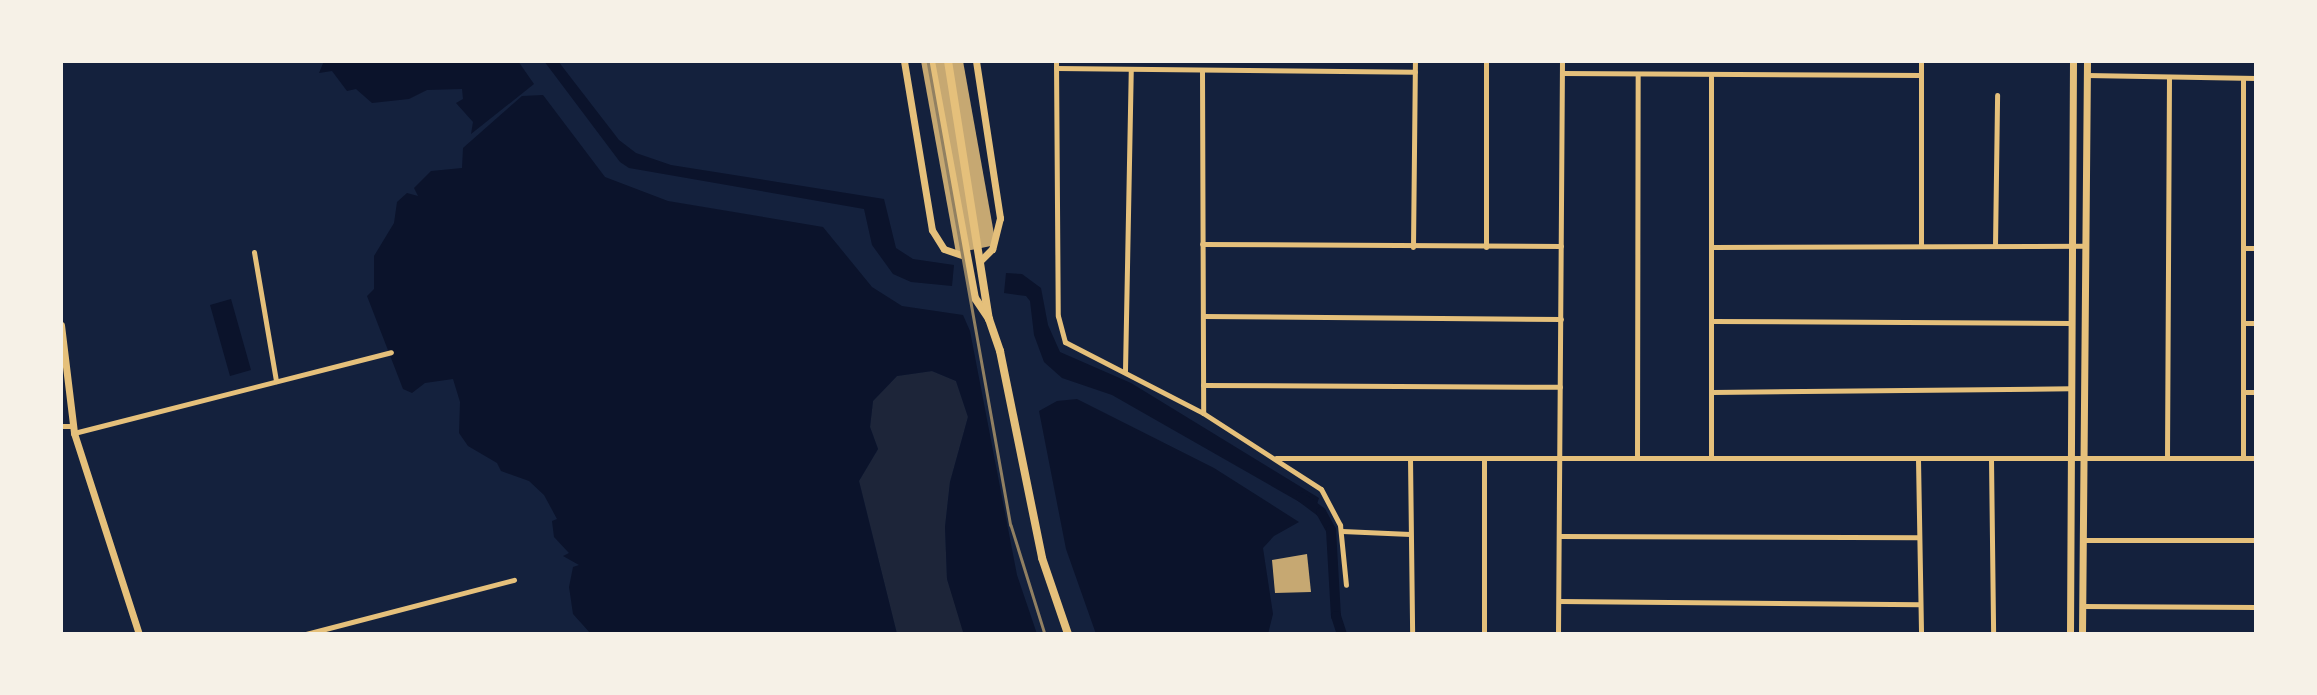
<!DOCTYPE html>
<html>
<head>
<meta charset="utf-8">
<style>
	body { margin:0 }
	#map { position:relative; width:2317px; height:695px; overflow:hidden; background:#14213d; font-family:"IBM Plex Sans",sans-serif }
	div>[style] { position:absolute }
	.green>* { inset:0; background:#1d2539 }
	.water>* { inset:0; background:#0b132b }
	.canal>* { height:10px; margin:-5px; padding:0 5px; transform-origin:5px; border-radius:5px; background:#0b132b }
	.building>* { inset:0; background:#c6a872 }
	.minor>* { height:5px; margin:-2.5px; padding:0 2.5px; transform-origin:2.5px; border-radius:2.5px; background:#e5c07b }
	.tertiary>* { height:7px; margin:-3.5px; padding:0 3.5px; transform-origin:3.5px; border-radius:3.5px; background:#e5c07b }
	.secondary>* { height:8px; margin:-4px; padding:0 4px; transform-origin:4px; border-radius:4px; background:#e5c07b }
	.rail>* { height:2.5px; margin:-1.25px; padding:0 1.25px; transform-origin:1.25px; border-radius:1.25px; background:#918062 }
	span { translate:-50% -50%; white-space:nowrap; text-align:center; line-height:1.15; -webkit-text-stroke:6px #f6f1e7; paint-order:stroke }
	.frame { position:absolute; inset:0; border:63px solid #f6f1e7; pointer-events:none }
</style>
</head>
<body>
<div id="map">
	<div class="green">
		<div style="clip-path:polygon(932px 371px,956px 381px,968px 417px,950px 482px,945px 527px,947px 579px,965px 634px,897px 634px,859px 481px,878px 449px,870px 427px,873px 401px,897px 376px)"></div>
	</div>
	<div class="water">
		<div style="clip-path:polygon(324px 61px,518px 61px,534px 84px,471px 134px,473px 122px,456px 103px,463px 99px,462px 89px,427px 90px,409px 99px,372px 103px,356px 89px,347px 91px,332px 71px,319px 73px)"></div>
		<div style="clip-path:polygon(544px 61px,558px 61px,619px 140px,636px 153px,671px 165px,884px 199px,896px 248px,913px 259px,954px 265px,952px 286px,911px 282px,893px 274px,872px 245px,864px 209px,629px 168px,620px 162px)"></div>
		<div style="clip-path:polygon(543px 95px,605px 177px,668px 201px,823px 227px,872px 287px,902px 306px,963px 315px,970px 331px,1017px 575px,1037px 634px,963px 632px,947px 579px,945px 527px,950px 482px,968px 417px,956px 381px,932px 371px,897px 376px,873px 401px,870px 427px,878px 449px,859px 481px,897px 634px,591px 634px,573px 614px,569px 587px,573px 567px,579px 565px,563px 556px,569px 553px,554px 537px,552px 521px,557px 519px,544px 495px,529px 481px,501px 471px,497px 463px,468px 446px,459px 433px,460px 402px,453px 379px,425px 383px,412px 393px,403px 389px,367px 296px,374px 289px,374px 256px,394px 223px,397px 202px,407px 193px,418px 196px,414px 188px,431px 171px,462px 168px,463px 148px,522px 96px)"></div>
		<div style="clip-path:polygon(1006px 273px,1022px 274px,1041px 288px,1048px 325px,1060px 352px,1131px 383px,1319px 498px,1317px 504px,1310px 508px,1112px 395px,1062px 378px,1044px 362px,1034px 335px,1030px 301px,1026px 296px,1004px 293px)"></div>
		<div style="clip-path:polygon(231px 299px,251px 370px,230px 376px,210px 305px)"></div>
		<div style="clip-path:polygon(1077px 399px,1214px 468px,1299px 522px,1274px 536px,1263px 548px,1273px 614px,1268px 634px,1096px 634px,1066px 549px,1039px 411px,1057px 401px)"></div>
	</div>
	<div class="canal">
		<div style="left:1301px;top:497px;width:25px;rotate:37deg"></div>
		<div style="left:1321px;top:512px;width:21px;rotate:61deg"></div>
		<div style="left:1331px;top:530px;width:86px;rotate:86.7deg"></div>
		<div style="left:1336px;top:616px;width:19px;rotate:72deg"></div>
	</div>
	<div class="building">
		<div style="clip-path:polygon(921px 61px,963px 61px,996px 245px,956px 253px)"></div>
		<div style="clip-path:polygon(1307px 554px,1311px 592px,1275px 593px,1272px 560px)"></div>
	</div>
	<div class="minor">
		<div style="left:1056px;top:61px;width:255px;rotate:89.6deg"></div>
		<div style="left:1058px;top:316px;width:27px;rotate:75deg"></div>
		<div style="left:1065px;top:342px;width:155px;rotate:27.2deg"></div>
		<div style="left:1203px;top:413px;width:140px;rotate:32.8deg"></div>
		<div style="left:1321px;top:489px;width:41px;rotate:62.2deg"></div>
		<div style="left:1340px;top:525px;width:60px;rotate:84.3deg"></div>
		<div style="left:1056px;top:68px;width:359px;rotate:0.6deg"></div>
		<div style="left:1202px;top:70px;width:343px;rotate:89.8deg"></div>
		<div style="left:1562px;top:73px;width:359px;rotate:0.3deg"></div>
		<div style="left:2087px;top:75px;width:169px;rotate:1deg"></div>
		<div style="left:1711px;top:77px;width:381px;rotate:90deg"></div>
		<div style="left:1202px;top:244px;width:359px;rotate:0.3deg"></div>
		<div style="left:1921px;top:245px;width:184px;rotate:-90deg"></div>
		<div style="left:1995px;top:246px;width:151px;rotate:-89.2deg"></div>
		<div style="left:1413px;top:247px;width:186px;rotate:-89.4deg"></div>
		<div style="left:1486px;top:247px;width:186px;rotate:-90deg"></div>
		<div style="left:1713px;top:247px;width:372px;rotate:-0.2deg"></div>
		<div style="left:2244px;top:248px;width:12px"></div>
		<div style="left:254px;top:252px;width:131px;rotate:80.3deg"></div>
		<div style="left:1203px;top:316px;width:358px;rotate:0.5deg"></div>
		<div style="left:1712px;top:321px;width:359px;rotate:0.3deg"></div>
		<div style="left:2244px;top:323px;width:12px"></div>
		<div style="left:1125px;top:371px;width:302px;rotate:-88.9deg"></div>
		<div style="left:1203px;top:385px;width:357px;rotate:0.3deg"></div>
		<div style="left:1712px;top:392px;width:359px;rotate:-0.6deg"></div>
		<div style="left:2244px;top:392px;width:12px"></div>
		<div style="left:61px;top:426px;width:12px"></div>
		<div style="left:74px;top:433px;width:327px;rotate:-14.3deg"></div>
		<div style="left:1276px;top:458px;width:980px"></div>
		<div style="left:1410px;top:458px;width:176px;rotate:89.3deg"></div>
		<div style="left:1637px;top:458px;width:384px;rotate:-89.9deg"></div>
		<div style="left:2167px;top:458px;width:381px;rotate:-89.7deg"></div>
		<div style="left:2243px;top:458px;width:380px;rotate:-90deg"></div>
		<div style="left:1918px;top:459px;width:175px;rotate:89deg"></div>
		<div style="left:1991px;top:459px;width:175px;rotate:89.3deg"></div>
		<div style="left:1342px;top:531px;width:68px;rotate:2.5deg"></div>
		<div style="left:1559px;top:536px;width:359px;rotate:0.2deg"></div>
		<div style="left:2083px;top:540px;width:173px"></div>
		<div style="left:1559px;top:601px;width:361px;rotate:0.5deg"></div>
		<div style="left:2082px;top:606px;width:174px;rotate:0.3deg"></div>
		<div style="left:306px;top:634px;width:215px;rotate:-14.6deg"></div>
		<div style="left:1484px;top:634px;width:176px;rotate:-90deg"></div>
		<div style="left:1558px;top:634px;width:573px;rotate:-89.6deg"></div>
	</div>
	<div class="tertiary">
		<div style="left:904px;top:61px;width:171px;rotate:80.6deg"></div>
		<div style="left:932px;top:230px;width:22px;rotate:58deg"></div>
		<div style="left:944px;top:249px;width:24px;rotate:19deg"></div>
		<div style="left:976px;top:61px;width:159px;rotate:81.3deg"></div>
		<div style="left:1000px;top:218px;width:32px;rotate:104deg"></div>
		<div style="left:992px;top:249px;width:16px;rotate:135deg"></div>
		<div style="left:61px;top:325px;width:109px;rotate:83.1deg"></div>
		<div style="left:74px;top:433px;width:211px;rotate:72.1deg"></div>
		<div style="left:2070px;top:634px;width:573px;rotate:-89.7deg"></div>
		<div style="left:2082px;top:634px;width:573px;rotate:-89.5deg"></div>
	</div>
	<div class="secondary">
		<div style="left:931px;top:61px;width:241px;rotate:79.5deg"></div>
		<div style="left:975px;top:298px;width:25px;rotate:56deg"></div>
		<div style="left:989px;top:319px;width:34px;rotate:71deg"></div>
		<div style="left:1000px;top:351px;width:211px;rotate:78.5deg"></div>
		<div style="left:1042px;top:558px;width:80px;rotate:71.1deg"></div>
		<div style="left:948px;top:61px;width:261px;rotate:81deg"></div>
	</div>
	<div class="rail">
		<div style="left:928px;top:61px;width:471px;rotate:79.9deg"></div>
		<div style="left:1011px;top:525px;width:114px;rotate:72.7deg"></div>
	</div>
	<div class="frame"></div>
</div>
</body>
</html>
